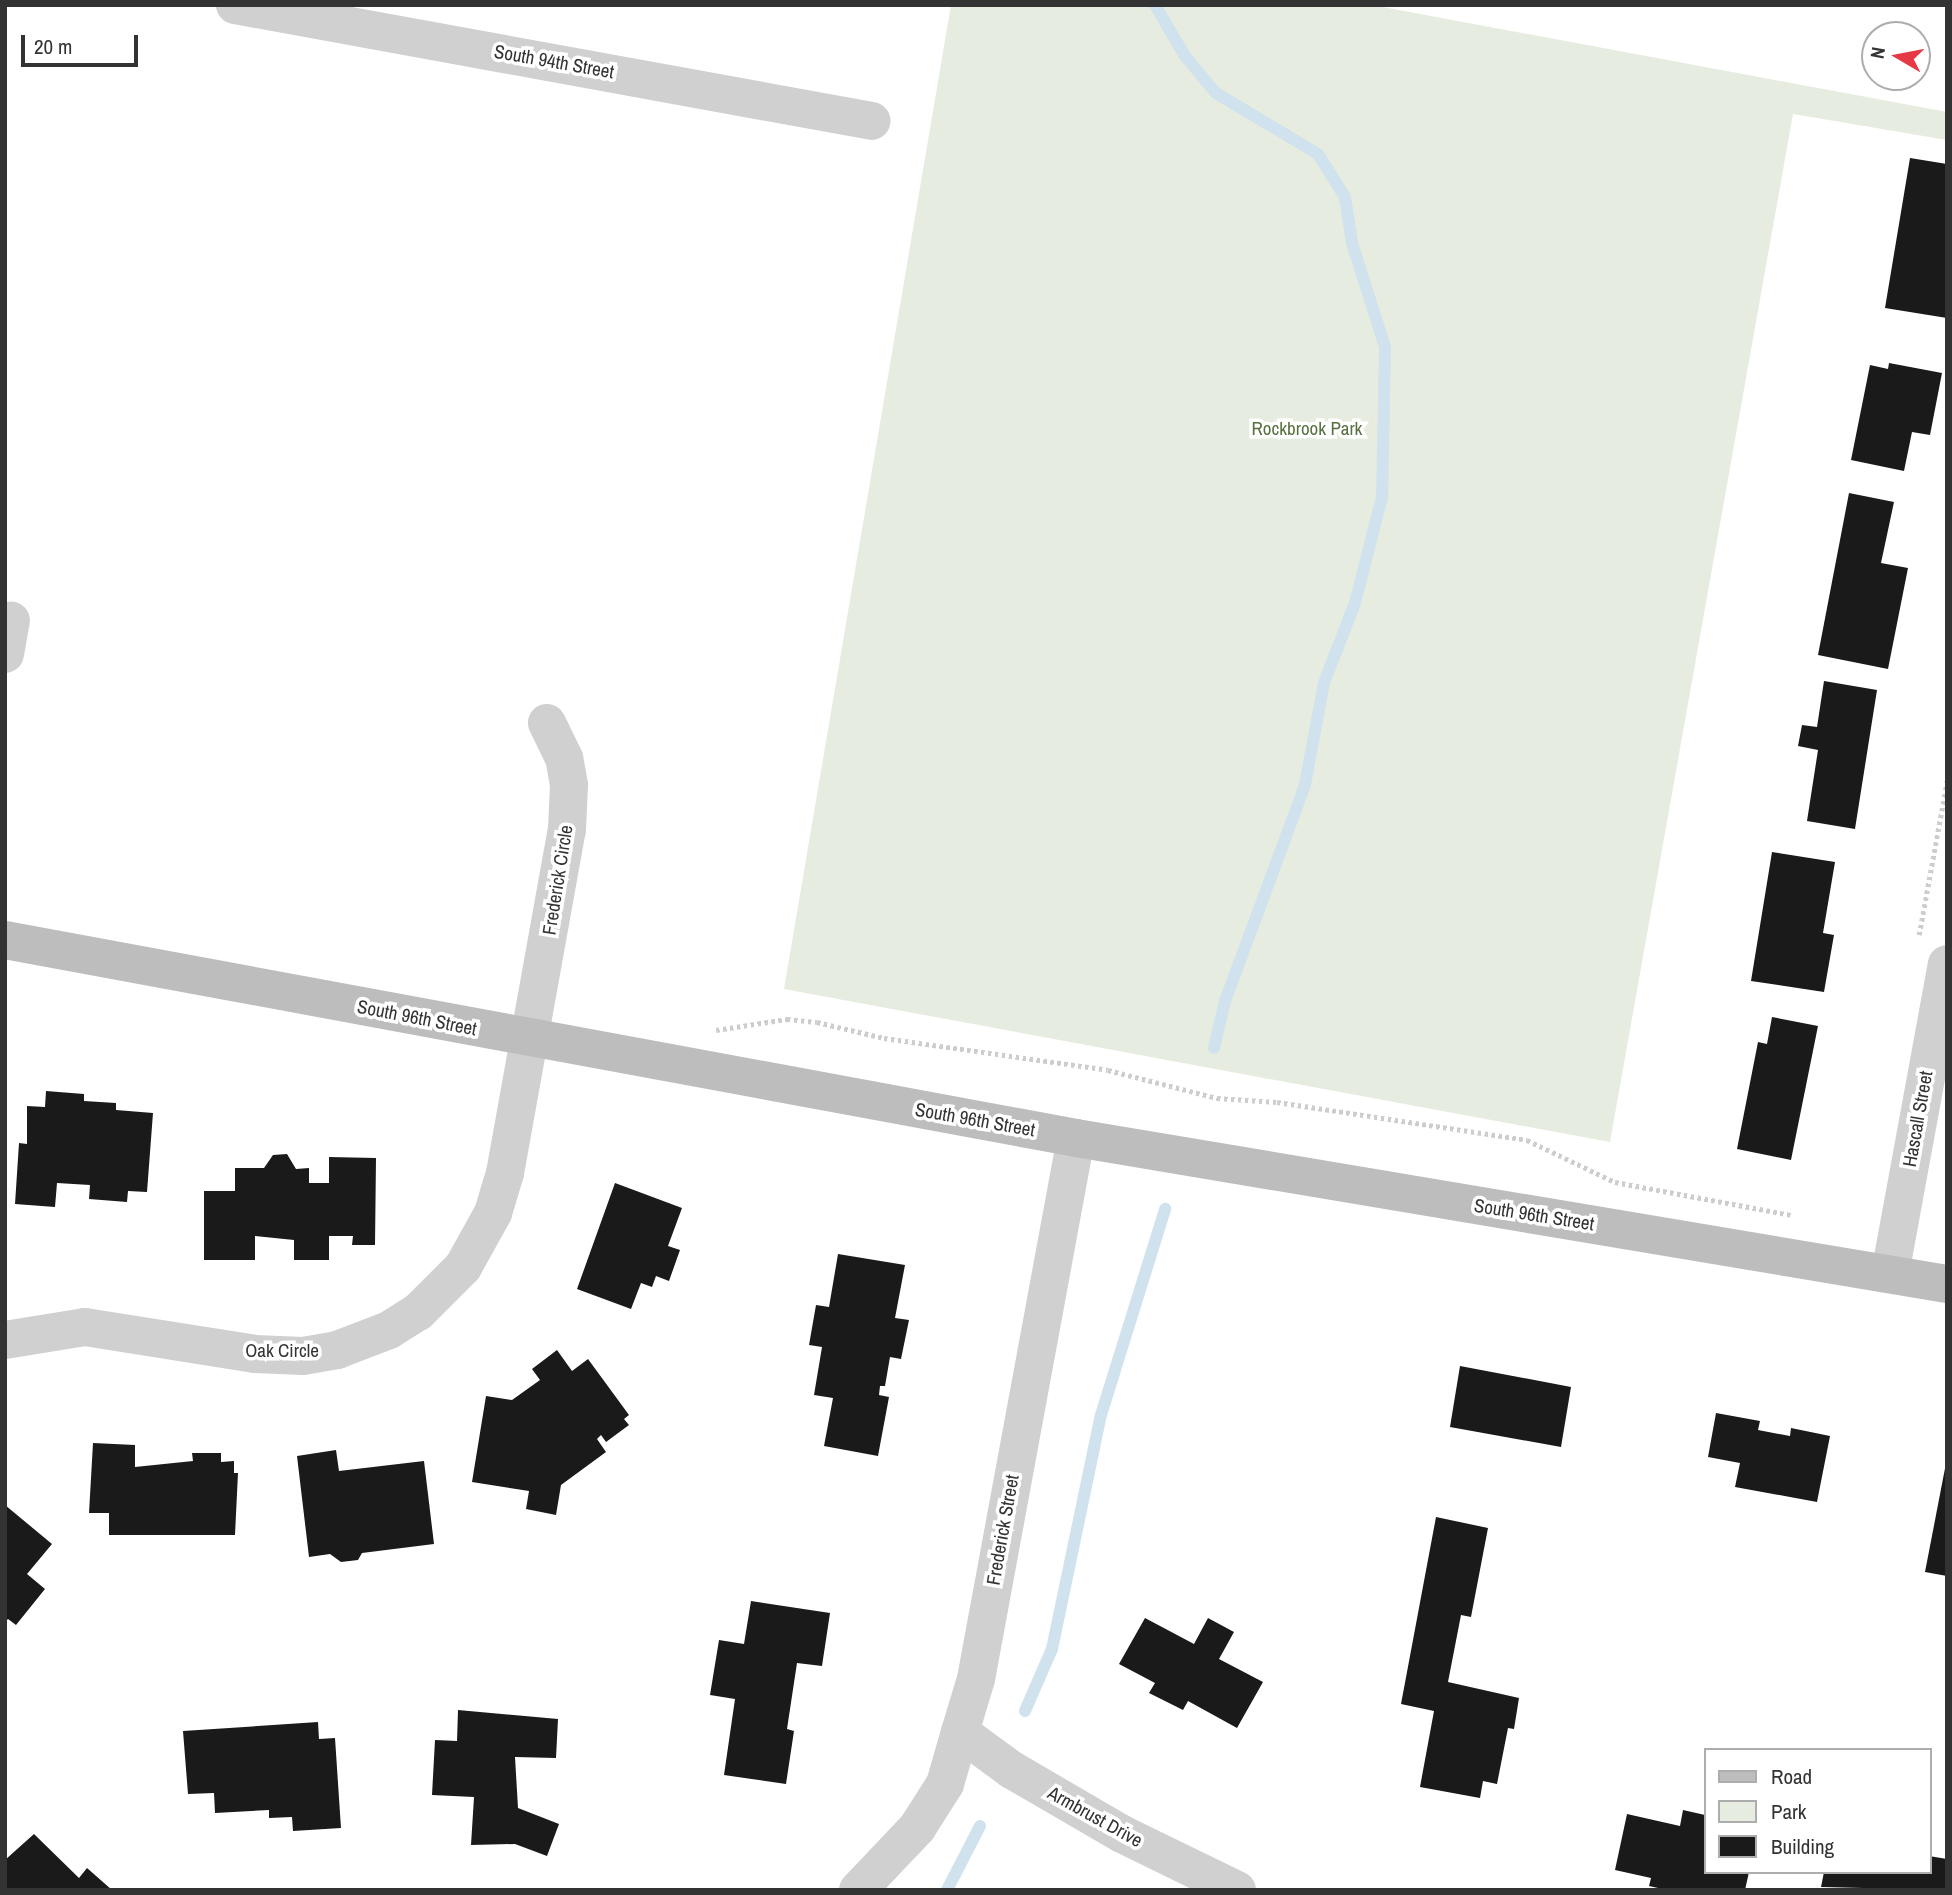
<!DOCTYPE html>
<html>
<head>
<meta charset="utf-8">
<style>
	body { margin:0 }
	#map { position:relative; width:1952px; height:1895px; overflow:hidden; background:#fff; font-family:"Archivo Narrow",sans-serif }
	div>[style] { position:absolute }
	.green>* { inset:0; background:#e6ecdf }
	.stream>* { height:12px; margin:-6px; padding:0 6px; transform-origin:6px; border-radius:6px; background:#cfe2ee }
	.building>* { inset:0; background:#1a1a1a }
	.path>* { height:4.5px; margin-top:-2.25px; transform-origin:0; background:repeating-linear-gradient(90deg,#cdcdcd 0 3.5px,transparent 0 7px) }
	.street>* { height:38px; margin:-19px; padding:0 19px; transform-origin:19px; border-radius:19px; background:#d0d0d0 }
	.secondary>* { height:38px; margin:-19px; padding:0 19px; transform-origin:19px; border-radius:19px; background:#bdbdbd }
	span { translate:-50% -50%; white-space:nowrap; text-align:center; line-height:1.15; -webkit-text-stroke:7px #fff; paint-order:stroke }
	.street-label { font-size:19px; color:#333 }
	.park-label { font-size:19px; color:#56703f }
	.frame { position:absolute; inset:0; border:7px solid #333; pointer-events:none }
	.legend { position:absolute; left:1704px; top:1748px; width:228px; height:126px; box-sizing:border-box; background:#fff; border:2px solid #adadad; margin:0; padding:9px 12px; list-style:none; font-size:21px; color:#333 }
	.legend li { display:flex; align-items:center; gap:14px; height:35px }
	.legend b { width:35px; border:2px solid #adadad }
	.north { position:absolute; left:1861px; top:21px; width:70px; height:70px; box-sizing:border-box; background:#fff; border:2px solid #adadad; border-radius:50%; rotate:280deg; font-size:19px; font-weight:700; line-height:28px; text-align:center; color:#333 }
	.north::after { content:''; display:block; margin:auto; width:24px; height:32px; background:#e63946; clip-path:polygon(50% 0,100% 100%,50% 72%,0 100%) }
	.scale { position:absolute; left:21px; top:35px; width:117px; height:32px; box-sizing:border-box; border:4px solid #333; border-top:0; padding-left:9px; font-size:21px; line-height:24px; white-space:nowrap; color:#333; -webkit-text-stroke:5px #fff; paint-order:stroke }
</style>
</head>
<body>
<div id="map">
	<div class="green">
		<div style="clip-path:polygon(951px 5px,1372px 5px,1947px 112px,1947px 140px,1793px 114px,1610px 1142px,784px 989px)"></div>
	</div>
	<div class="stream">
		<div style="left:1155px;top:5px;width:59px;rotate:59.5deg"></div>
		<div style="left:1185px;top:56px;width:48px;rotate:50deg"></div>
		<div style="left:1216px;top:93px;width:119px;rotate:30.9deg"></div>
		<div style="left:1318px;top:154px;width:51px;rotate:57.9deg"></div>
		<div style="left:1345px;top:197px;width:47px;rotate:81.3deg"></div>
		<div style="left:1352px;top:243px;width:109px;rotate:72.4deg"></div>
		<div style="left:1385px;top:347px;width:150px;rotate:91.1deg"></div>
		<div style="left:1382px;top:497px;width:109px;rotate:104.3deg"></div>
		<div style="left:1355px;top:603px;width:86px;rotate:111.2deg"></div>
		<div style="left:1324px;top:683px;width:104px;rotate:100.6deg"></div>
		<div style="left:1305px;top:785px;width:230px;rotate:110.3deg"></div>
		<div style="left:1225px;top:1001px;width:48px;rotate:103.2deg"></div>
		<div style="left:1025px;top:1711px;width:68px;rotate:-66.5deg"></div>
		<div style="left:1052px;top:1649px;width:239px;rotate:-78.2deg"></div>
		<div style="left:1101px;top:1415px;width:216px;rotate:-72.7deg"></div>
		<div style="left:947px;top:1890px;width:72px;rotate:-62.7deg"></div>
	</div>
	<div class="building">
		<div style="clip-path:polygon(1910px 158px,1947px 164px,1947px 318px,1885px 308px)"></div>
		<div style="clip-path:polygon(1889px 363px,1942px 373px,1930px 435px,1912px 432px,1904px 471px,1851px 460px,1870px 365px,1888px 369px)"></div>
		<div style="clip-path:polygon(1849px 493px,1894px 502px,1881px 563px,1908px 568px,1888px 669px,1818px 655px)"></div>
		<div style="clip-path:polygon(1824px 681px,1877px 690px,1855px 829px,1807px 821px,1818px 750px,1798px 746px,1802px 725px,1817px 727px)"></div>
		<div style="clip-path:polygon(1772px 852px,1835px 862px,1823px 933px,1834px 935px,1824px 992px,1751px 981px)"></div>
		<div style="clip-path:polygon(1772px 1017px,1818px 1026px,1791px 1160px,1737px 1149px,1758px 1042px,1767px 1044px)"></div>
		<div style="clip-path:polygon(46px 1091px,84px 1094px,84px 1101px,116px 1103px,116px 1110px,153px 1113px,147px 1192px,128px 1191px,127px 1202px,89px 1199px,90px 1185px,57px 1183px,55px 1207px,15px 1204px,19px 1143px,27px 1144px,27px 1106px,45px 1107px)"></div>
		<div style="clip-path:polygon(287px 1154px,296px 1169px,309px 1168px,309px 1183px,329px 1183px,329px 1157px,376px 1158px,375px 1245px,352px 1245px,353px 1236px,329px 1236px,329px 1260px,294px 1260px,294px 1240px,255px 1236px,255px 1260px,204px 1260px,204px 1191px,235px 1191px,235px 1168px,264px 1168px,273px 1155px)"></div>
		<div style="clip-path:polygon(615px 1183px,682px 1208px,668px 1246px,680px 1250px,669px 1281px,656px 1276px,652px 1287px,641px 1283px,631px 1309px,577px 1289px)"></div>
		<div style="clip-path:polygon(838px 1254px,905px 1265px,895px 1318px,909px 1320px,901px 1359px,890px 1357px,885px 1386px,880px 1386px,879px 1395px,889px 1397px,878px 1456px,824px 1446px,833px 1398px,814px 1395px,822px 1347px,809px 1345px,816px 1305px,829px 1307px)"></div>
		<div style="clip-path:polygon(557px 1350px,572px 1371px,588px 1359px,629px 1415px,624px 1419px,629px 1425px,606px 1442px,601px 1435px,597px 1439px,606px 1452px,561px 1485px,556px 1515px,526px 1509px,529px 1491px,472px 1482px,486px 1396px,512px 1400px,540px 1380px,532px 1369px)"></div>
		<div style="clip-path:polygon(1460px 1366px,1571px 1387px,1561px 1447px,1450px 1427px)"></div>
		<div style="clip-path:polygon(1716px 1413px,1760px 1421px,1758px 1430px,1790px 1436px,1791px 1428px,1830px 1436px,1817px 1502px,1735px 1487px,1740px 1463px,1708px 1457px)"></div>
		<div style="clip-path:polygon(93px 1443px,135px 1445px,135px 1467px,193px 1461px,192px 1453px,221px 1453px,221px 1462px,234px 1461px,234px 1473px,238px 1473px,235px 1535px,109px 1535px,109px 1513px,89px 1513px)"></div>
		<div style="clip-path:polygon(336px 1450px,339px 1471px,424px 1461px,434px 1544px,362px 1553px,358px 1560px,341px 1562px,330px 1554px,309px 1557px,297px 1456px)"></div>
		<div style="clip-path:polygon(1947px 1458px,1947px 1576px,1925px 1572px)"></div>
		<div style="clip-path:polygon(5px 1505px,52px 1544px,27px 1574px,45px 1589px,16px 1625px,8px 1619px,5px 1622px)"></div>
		<div style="clip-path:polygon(1436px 1517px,1488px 1528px,1471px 1617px,1461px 1615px,1448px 1682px,1519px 1698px,1514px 1729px,1508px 1728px,1497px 1784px,1483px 1781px,1480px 1798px,1420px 1787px,1434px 1711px,1401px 1704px)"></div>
		<div style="clip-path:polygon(751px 1601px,830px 1613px,822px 1666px,797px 1663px,787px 1729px,794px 1731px,786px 1784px,724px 1775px,735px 1699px,710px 1695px,719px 1640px,744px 1644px)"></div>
		<div style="clip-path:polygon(1145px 1618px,1194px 1644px,1208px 1618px,1234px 1632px,1219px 1659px,1263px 1682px,1237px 1728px,1188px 1701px,1183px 1710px,1149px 1693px,1155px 1683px,1119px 1664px)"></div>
		<div style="clip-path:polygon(458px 1710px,558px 1719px,556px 1758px,515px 1757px,518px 1808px,559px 1824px,547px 1856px,515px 1844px,471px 1845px,474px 1797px,432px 1795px,435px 1740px,457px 1741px)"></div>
		<div style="clip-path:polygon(318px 1722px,319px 1739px,335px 1738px,341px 1828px,293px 1831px,292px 1817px,269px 1818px,269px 1810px,215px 1813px,214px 1793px,188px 1794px,183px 1731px)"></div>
		<div style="clip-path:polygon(1683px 1810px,1705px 1815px,1705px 1872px,1749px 1872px,1745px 1890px,1667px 1890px,1649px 1886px,1651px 1878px,1615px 1870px,1627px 1814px,1680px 1826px)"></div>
		<div style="clip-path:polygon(34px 1834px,79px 1878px,87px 1868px,112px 1890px,5px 1890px,5px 1860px)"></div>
		<div style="clip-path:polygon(1929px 1856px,1947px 1859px,1947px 1890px,1821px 1887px,1824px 1872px,1929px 1872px)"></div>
	</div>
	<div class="path">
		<div style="left:1919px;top:935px;width:157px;rotate:-79.7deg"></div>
		<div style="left:716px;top:1030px;width:72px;rotate:-8.8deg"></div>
		<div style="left:787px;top:1019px;width:30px;rotate:6deg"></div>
		<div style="left:817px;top:1022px;width:69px;rotate:13.4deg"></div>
		<div style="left:884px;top:1038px;width:226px;rotate:8.1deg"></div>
		<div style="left:1108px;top:1070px;width:113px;rotate:14.4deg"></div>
		<div style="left:1217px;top:1098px;width:60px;rotate:3.8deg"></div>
		<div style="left:1277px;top:1102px;width:253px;rotate:8.6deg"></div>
		<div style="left:1527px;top:1140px;width:98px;rotate:25.5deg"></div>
		<div style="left:1615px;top:1182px;width:180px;rotate:10.6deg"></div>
	</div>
	<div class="street">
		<div style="left:235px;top:5px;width:647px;rotate:10.32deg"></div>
		<div style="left:5px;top:654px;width:34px;rotate:-80deg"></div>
		<div style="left:1890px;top:1274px;width:315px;rotate:-79.6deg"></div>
		<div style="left:5px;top:1340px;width:81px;rotate:-9.2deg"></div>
		<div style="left:85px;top:1327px;width:172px;rotate:9deg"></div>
		<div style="left:255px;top:1354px;width:48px;rotate:2.4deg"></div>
		<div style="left:303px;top:1356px;width:35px;rotate:-10deg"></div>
		<div style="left:337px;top:1350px;width:56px;rotate:-21deg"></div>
		<div style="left:389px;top:1330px;width:34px;rotate:-32deg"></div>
		<div style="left:418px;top:1312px;width:64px;rotate:-45deg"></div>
		<div style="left:463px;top:1267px;width:62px;rotate:-60.9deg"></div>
		<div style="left:493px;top:1213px;width:42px;rotate:-73.3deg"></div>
		<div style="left:505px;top:1173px;width:349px;rotate:-79.8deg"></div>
		<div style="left:567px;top:830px;width:45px;rotate:-87.5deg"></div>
		<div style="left:569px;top:785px;width:27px;rotate:-100deg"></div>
		<div style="left:564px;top:758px;width:39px;rotate:-116deg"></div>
		<div style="left:960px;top:1732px;width:64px;rotate:36.2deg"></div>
		<div style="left:1012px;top:1770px;width:127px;rotate:30.2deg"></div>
		<div style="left:1122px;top:1834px;width:128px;rotate:26deg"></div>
		<div style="left:858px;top:1890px;width:86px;rotate:-46.4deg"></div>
		<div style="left:917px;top:1828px;width:52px;rotate:-57.5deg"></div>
		<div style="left:945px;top:1784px;width:54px;rotate:-73.9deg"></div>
		<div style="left:960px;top:1732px;width:55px;rotate:-73.2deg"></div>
		<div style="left:976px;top:1679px;width:550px;rotate:-79.53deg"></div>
	</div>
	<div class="secondary">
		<div style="left:5px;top:940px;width:1089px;rotate:10.47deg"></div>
		<div style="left:1076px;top:1138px;width:883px;rotate:9.52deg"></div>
	</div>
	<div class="street-label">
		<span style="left:554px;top:62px;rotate:10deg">South 94th Street</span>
		<span style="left:558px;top:880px;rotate:-81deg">Frederick Circle</span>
		<span style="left:417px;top:1018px;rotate:11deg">South 96th Street</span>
		<span style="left:1918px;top:1119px;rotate:-80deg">Hascall Street</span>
		<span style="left:975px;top:1120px;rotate:10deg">South 96th Street</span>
		<span style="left:1534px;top:1215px;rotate:9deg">South 96th Street</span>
		<span style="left:282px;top:1351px">Oak Circle</span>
		<span style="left:1003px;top:1530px;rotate:-80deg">Frederick Street</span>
		<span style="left:1095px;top:1817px;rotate:29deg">Armbrust Drive</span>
	</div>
	<div class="park-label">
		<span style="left:1307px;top:429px">Rockbrook Park</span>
	</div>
	<div class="frame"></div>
	<ul class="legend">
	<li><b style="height:9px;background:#bdbdbd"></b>Road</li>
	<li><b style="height:19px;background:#e6ecdf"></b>Park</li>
	<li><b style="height:19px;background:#1a1a1a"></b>Building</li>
	</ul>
	<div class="north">N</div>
	<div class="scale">20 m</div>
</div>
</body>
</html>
